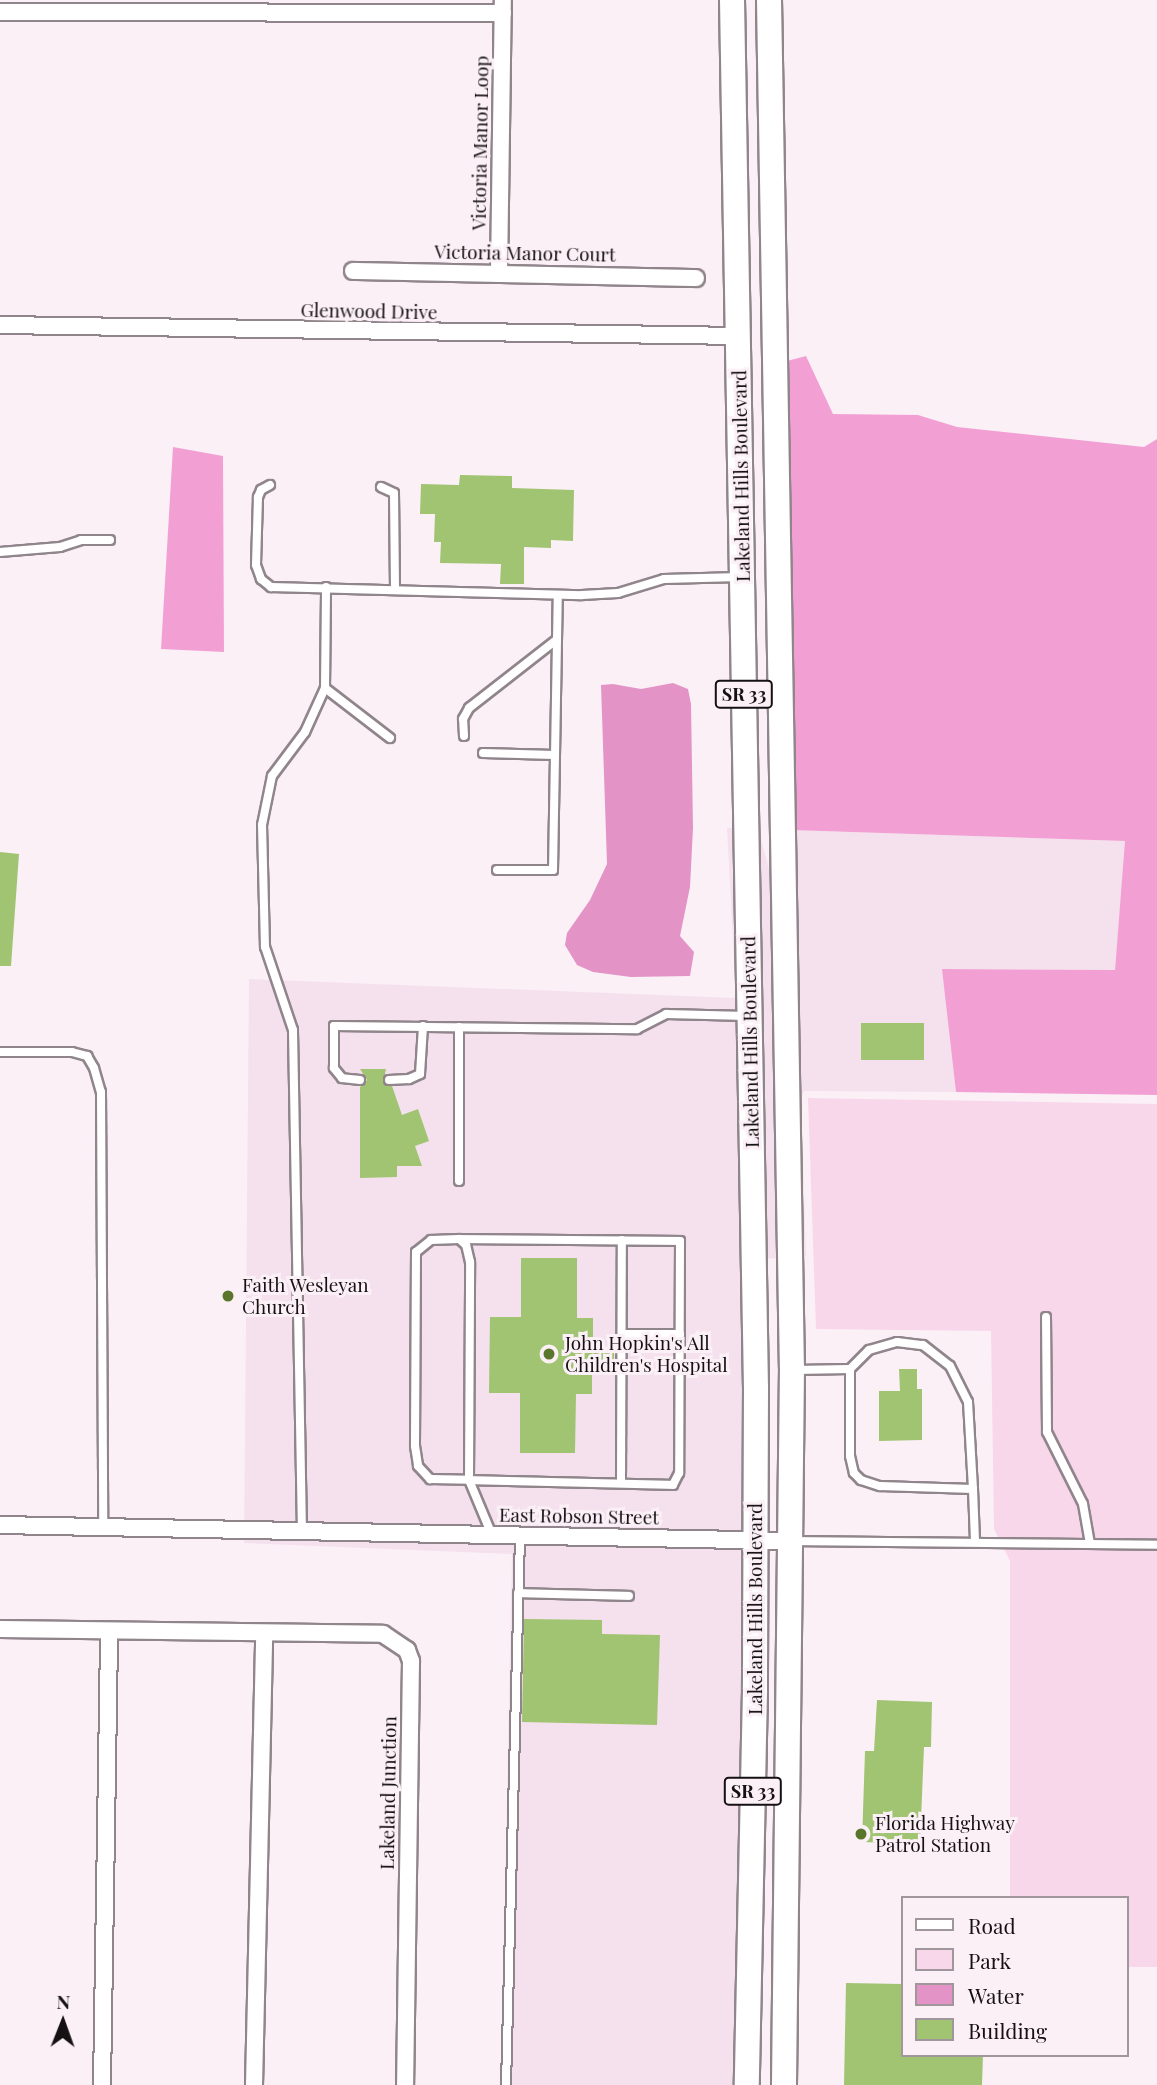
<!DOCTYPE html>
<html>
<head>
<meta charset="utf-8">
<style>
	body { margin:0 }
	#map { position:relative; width:1157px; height:2085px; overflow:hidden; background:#fcf0f7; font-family:"Playfair Display",serif }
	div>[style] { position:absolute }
	.built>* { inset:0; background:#f4e1ed }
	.green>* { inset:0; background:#f9d7eb }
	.forest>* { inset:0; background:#f2a0d4 }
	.water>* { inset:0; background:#e393c6 }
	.building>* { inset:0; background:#a0c471 }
	.roads { filter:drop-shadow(2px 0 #90858b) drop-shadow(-2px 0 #90858b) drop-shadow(0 2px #90858b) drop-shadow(0 -2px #90858b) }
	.lane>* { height:8px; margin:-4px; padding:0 4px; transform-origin:4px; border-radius:4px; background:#fff }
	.street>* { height:16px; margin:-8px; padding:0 8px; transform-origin:8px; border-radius:8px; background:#fff }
	.primary>* { height:24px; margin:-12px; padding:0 12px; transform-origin:12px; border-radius:12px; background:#fff }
	.dots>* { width:19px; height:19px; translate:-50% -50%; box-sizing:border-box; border:4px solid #fcf0f7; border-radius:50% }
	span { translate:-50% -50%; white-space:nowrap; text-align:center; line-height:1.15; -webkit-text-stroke:6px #fcf0f7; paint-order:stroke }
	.shield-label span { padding:2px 5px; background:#fcf0f7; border:2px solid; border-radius:5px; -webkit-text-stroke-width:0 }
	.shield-label { font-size:18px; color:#151113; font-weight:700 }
	.street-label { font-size:19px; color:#151113 }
	.poi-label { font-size:19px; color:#151113 }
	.left { translate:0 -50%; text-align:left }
	.legend { position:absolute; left:901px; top:1896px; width:228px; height:161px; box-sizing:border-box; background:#fcf0f7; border:2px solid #a0979c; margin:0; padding:9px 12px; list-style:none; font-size:21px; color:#151113 }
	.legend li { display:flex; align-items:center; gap:14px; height:35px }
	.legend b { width:35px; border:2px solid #a0979c }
	.north { position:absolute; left:28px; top:1987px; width:70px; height:70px; -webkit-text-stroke:5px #fcf0f7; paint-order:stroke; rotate:1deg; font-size:19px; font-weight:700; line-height:28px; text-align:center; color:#151113 }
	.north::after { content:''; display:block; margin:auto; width:24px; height:32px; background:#151113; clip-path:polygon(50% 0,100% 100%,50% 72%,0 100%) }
</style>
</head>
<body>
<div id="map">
	<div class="built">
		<div style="clip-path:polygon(727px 828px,737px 828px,747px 1541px,738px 2085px,501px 2085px,512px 1554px,244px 1543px,249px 979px,736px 998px)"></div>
		<div style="clip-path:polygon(758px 829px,774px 886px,780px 1258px,762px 1259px)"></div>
		<div style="clip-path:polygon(791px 830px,1126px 841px,1115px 970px,943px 969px,956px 1092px,804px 1091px,801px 1099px,806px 1256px,799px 1256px)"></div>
	</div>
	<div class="green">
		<div style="clip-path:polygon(808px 1098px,1157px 1104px,1157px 1967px,1127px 1967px,1127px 1898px,1010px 1898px,1010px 1561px,994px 1529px,991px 1331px,816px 1329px)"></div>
	</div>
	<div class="forest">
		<div style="clip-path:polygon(806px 356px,833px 414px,918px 415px,957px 427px,1144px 447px,1157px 439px,1157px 1095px,956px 1092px,942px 969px,1115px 970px,1125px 841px,791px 830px,783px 362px)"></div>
		<div style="clip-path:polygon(173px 447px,223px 456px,224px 652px,161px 649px)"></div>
	</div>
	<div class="water">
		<div style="clip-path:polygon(673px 683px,688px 689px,691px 704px,693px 828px,690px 887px,680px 936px,694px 952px,690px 976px,631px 977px,593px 972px,577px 965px,565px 945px,567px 933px,590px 900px,607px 864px,601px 685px,613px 684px,641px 689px)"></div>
	</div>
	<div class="building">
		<div style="clip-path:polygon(460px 475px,512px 476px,512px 488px,574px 490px,573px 541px,551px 540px,551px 548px,524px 547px,524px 584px,500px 584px,501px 564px,440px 563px,441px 542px,434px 542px,435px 514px,420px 514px,421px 484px,459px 485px)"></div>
		<div style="clip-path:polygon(0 852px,19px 854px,11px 966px,0 966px)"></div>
		<div style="clip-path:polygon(861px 1023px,924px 1023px,924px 1060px,861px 1060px)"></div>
		<div style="clip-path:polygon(360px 1069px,386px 1069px,383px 1083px,392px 1086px,402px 1115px,418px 1109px,429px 1141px,415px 1146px,422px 1166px,397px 1166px,397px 1177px,360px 1178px,360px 1087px,367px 1080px)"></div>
		<div style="clip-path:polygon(521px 1258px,577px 1258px,577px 1318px,593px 1318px,593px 1347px,614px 1347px,614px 1367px,592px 1367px,592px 1394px,576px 1394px,575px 1453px,520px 1453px,520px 1393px,489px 1393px,490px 1317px,521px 1317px)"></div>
		<div style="clip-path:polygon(899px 1369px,917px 1369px,917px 1389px,922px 1389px,922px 1440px,879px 1441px,879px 1391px,900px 1391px)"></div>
		<div style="clip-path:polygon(524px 1619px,602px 1620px,602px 1634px,660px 1635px,657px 1725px,522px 1722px)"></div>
		<div style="clip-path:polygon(877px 1700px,932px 1702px,931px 1747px,924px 1747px,920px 1844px,862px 1842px,865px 1751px,874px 1751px)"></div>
		<div style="clip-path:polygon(846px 1983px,903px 1984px,903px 2055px,983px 2055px,982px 2085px,844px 2085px)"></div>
	</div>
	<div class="roads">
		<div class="lane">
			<div style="left:270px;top:485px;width:10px;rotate:151deg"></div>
			<div style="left:261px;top:490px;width:8px;rotate:113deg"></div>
			<div style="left:258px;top:497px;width:68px;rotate:91.7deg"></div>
			<div style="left:256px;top:565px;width:15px;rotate:70deg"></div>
			<div style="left:261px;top:579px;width:13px;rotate:39deg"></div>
			<div style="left:271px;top:587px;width:311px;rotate:1.5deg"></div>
			<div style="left:582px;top:595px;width:36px;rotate:-3deg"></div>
			<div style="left:618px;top:593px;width:48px;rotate:-16.9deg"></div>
			<div style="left:664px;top:579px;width:76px;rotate:-1.5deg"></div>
			<div style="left:381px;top:487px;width:14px;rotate:25deg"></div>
			<div style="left:394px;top:493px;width:96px;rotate:89.4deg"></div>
			<div style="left:0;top:552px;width:60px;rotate:-4.8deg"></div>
			<div style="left:60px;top:547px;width:22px;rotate:-18deg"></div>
			<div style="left:81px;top:540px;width:29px"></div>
			<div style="left:325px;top:688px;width:82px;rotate:37.6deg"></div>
			<div style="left:464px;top:736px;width:17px;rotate:-93deg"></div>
			<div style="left:463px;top:719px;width:13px;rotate:-61deg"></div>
			<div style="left:469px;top:708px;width:110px;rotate:-38deg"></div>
			<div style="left:483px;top:753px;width:72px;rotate:1.6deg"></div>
			<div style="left:497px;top:870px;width:56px"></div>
			<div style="left:553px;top:870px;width:275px;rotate:-89deg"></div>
			<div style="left:0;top:1052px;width:72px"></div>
			<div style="left:72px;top:1052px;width:16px;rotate:15deg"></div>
			<div style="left:87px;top:1056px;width:14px;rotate:60deg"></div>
			<div style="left:94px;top:1068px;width:25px;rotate:74deg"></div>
			<div style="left:101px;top:1092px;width:435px;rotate:89.7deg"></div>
			<div style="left:360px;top:1080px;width:18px;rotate:-174deg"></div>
			<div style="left:342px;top:1078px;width:13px;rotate:-129deg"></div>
			<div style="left:334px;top:1068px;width:42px;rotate:-90deg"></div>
			<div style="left:334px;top:1026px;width:303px;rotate:0.6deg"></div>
			<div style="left:637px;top:1029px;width:33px;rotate:-27deg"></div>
			<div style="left:666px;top:1014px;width:81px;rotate:1.4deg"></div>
			<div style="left:389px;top:1080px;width:20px;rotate:-3deg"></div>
			<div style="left:409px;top:1079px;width:12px;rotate:-24deg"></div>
			<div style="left:420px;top:1074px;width:48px;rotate:-86.4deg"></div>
			<div style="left:459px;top:1181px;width:154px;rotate:-90deg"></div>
			<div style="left:459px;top:1239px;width:221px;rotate:0.5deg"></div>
			<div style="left:680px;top:1241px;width:232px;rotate:90.2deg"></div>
			<div style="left:679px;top:1473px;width:13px;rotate:117deg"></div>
			<div style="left:673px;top:1485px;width:204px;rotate:-178.6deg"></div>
			<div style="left:469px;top:1480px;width:218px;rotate:-89.7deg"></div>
			<div style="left:470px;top:1262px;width:17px;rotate:-103deg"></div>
			<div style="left:466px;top:1245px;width:9px;rotate:-139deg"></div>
			<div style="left:459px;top:1239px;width:28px;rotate:178deg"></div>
			<div style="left:431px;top:1240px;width:19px;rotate:141deg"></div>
			<div style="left:416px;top:1252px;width:194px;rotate:90.3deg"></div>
			<div style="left:415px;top:1446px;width:20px;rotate:81deg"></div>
			<div style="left:418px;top:1466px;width:18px;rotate:47deg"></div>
			<div style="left:430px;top:1479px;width:39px;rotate:1deg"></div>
			<div style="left:469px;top:1480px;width:60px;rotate:67.3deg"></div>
			<div style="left:1046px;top:1317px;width:115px;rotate:89.5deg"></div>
			<div style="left:1047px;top:1432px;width:80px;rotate:63.4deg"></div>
			<div style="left:1083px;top:1504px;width:40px;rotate:80deg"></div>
			<div style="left:622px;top:1334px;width:58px"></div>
			<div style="left:850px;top:1369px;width:27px;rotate:-45deg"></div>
			<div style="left:869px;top:1350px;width:29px;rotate:-16deg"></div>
			<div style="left:897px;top:1342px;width:26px;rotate:7deg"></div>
			<div style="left:923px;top:1345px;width:34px;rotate:38deg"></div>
			<div style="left:950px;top:1366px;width:40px;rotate:63.4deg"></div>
			<div style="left:968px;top:1402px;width:87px;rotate:86.7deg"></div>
			<div style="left:795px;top:1370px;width:55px;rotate:-1deg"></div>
			<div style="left:850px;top:1369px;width:87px;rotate:90deg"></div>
			<div style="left:850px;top:1456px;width:17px;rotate:77deg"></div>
			<div style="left:854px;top:1473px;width:10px;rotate:45deg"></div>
			<div style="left:861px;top:1480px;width:20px;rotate:18deg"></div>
			<div style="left:880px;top:1486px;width:93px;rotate:1.8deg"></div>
			<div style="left:973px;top:1489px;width:53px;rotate:87.8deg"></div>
			<div style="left:621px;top:1482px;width:242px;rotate:-89.8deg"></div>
			<div style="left:302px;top:1532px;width:502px;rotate:-91.03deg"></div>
			<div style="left:293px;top:1030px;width:88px;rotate:-108.6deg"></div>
			<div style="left:265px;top:947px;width:122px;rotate:-91.4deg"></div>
			<div style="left:262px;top:825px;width:50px;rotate:-78.5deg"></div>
			<div style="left:272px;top:776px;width:55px;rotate:-53.1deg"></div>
			<div style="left:305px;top:732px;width:48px;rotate:-65.6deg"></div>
			<div style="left:325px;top:688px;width:101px;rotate:-89.4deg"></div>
			<div style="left:792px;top:1541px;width:365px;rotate:0.6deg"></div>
			<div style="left:518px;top:1593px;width:111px;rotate:1.5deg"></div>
			<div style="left:506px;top:2085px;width:550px;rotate:-88.54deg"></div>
		</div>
		<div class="street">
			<div style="left:0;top:12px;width:503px;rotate:0.11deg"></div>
			<div style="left:353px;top:271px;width:343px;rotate:1.2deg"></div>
			<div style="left:499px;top:274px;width:274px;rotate:-89.2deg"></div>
			<div style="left:0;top:325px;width:738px;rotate:0.85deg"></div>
			<div style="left:0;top:1525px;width:792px;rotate:1.16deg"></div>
			<div style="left:0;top:1629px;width:383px;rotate:0.7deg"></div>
			<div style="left:383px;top:1634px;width:29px;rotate:34deg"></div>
			<div style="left:407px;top:1650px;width:12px;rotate:70deg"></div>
			<div style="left:411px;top:1661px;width:424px;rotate:90.8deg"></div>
			<div style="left:102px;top:2085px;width:454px;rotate:-89.1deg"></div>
			<div style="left:254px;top:2085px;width:452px;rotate:-88.7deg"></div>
		</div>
		<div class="primary">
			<div style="left:732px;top:0;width:1388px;rotate:89.01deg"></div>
			<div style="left:756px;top:1388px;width:302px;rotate:90.2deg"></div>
			<div style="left:755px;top:1690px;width:395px;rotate:91.2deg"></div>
			<div style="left:769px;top:0;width:1368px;rotate:89.04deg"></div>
			<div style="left:792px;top:1368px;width:717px;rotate:90.64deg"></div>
		</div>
	</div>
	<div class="dots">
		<div style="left:228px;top:1296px;background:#59762c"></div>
		<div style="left:549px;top:1354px;background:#59762c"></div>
		<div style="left:861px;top:1834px;background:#59762c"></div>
	</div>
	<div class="shield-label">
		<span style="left:744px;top:694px">SR 33</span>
		<span style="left:753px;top:1791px">SR 33</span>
	</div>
	<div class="street-label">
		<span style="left:480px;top:143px;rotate:-89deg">Victoria Manor Loop</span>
		<span style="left:525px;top:253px;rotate:1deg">Victoria Manor Court</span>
		<span style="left:369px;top:311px;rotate:1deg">Glenwood Drive</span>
		<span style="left:741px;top:476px;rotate:-91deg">Lakeland Hills Boulevard</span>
		<span style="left:750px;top:1042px;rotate:-91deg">Lakeland Hills Boulevard</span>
		<span style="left:579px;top:1516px;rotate:1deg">East Robson Street</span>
		<span style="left:755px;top:1609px;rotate:-90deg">Lakeland Hills Boulevard</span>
		<span style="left:388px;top:1793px;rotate:-89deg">Lakeland Junction</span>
	</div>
	<div class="poi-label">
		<span class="left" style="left:242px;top:1296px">Faith Wesleyan<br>Church</span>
		<span class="left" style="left:565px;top:1354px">John Hopkin's All<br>Children's Hospital</span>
		<span class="left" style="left:875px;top:1834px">Florida Highway<br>Patrol Station</span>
	</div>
	<ul class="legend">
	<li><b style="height:9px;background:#fff"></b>Road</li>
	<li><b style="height:19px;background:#f9d7eb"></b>Park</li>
	<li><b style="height:19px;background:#e393c6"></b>Water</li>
	<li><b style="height:19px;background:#a0c471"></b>Building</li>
	</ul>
	<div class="north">N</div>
</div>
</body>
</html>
